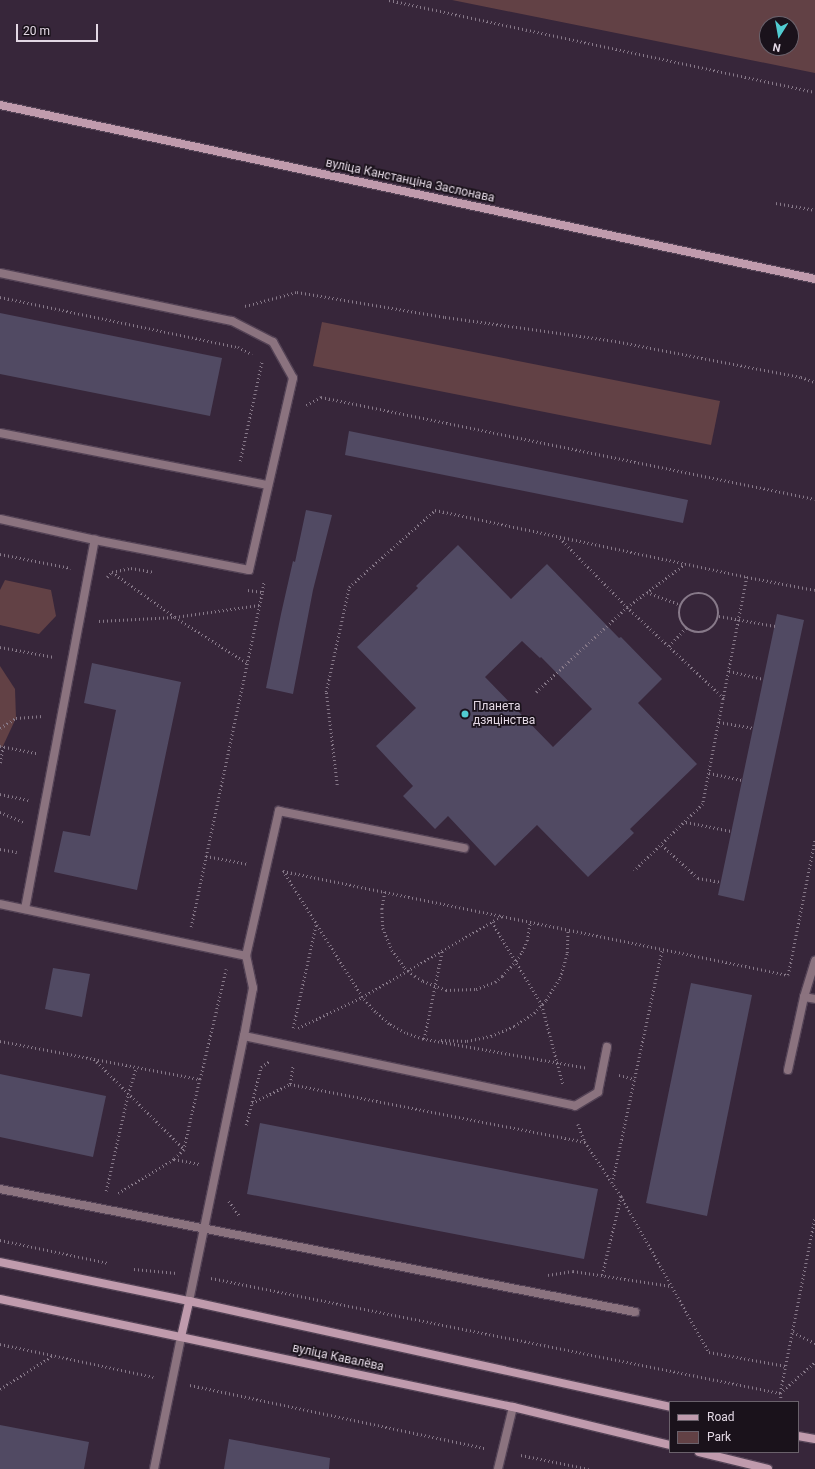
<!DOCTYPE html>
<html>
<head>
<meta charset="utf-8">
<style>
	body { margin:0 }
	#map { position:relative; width:815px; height:1469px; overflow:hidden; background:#37263a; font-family:Roboto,sans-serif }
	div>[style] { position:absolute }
	.green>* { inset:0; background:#624145 }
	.building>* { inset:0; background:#514a63 }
	.path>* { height:2.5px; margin-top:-1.25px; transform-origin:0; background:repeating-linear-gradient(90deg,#877989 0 1px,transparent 0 4px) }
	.path>.ring { margin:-1.25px; padding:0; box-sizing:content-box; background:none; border:2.5px solid #877989; border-radius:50% }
	.roads { filter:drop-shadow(1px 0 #534255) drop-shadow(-1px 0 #534255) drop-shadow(0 1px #534255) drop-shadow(0 -1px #534255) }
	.lane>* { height:8px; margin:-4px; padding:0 4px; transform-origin:4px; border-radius:4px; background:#8b737f }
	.secondary>* { height:8px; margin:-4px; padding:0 4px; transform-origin:4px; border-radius:4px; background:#c09bad }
	.dots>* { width:11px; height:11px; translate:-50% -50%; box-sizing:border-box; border:2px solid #1a121b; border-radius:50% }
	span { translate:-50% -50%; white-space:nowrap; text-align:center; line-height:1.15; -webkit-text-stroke:3.5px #1a121b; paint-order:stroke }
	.street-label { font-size:12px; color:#e3d8e4 }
	.poi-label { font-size:12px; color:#e3d8e4 }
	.left { translate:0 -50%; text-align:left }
	.legend { position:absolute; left:669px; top:1401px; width:130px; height:52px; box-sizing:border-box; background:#1a121b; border:1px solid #6a616b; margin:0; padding:5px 7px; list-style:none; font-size:12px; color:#e3d8e4 }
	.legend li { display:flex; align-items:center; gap:8px; height:20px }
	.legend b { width:20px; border:1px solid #6a616b }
	.north { position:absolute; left:759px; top:16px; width:40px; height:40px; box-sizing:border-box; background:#1a121b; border:1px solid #6a616b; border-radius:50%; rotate:191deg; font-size:11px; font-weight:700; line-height:16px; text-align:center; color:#e3d8e4 }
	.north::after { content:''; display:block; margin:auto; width:14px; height:18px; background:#51ccd1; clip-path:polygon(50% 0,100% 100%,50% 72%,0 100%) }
	.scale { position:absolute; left:16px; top:24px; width:82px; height:18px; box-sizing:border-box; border:2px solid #e3d8e4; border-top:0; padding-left:5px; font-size:12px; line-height:14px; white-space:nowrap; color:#e3d8e4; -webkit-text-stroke:3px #1a121b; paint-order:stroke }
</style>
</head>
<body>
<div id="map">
	<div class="green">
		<div style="clip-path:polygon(evenodd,452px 0,815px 0,815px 73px,452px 0,767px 24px,791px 24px,791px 48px,767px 48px,767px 24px)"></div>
		<div style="clip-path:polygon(322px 322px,720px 401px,711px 445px,313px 366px)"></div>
		<div style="clip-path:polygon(5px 580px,51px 590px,56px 616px,39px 634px,0 625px,0 590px)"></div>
		<div style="clip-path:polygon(0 666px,15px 689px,16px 718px,3px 746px,0 748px)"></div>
	</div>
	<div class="building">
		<div style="clip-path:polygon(0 313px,222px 358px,210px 416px,0 374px)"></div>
		<div style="clip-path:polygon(349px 431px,688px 500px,683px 523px,345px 455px)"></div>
		<div style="clip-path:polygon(306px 510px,332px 515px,313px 590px,293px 694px,266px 688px,281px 614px,293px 561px,295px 562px)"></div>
		<div style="clip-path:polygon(evenodd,458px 545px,511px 599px,547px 564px,619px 638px,621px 637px,662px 679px,638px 703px,697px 764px,630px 829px,634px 833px,588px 877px,537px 825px,495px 866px,448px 816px,435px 829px,403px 796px,413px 786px,376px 746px,416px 708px,357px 647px,418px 588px,416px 586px,458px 545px,522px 641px,540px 658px,541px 657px,592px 709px,553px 747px,485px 677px,522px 641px)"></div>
		<div style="clip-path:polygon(777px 614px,804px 620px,744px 901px,718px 895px)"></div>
		<div style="clip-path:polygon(92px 663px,181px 682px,137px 890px,54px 872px,63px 831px,90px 836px,116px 710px,84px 703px)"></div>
		<div style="clip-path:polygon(53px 968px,90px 974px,82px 1017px,45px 1009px)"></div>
		<div style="clip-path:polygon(691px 983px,752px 995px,707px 1216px,646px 1203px)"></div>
		<div style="clip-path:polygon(0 1074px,106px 1096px,93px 1157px,0 1137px)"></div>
		<div style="clip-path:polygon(260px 1123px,598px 1189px,584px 1259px,247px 1194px)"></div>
		<div style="clip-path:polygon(0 1425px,89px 1442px,84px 1469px,0 1469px)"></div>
		<div style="clip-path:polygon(229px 1439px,330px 1458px,329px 1469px,224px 1469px)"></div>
	</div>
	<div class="path">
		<div style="left:389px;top:0;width:436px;rotate:12.2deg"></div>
		<div style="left:776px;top:203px;width:40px;rotate:10deg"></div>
		<div style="left:0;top:297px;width:243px;rotate:11.9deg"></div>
		<div style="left:238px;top:347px;width:16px;rotate:27deg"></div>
		<div style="left:245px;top:306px;width:54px;rotate:-15.1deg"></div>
		<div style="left:297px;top:292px;width:150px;rotate:9.6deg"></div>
		<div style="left:445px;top:317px;width:172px;rotate:8deg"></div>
		<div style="left:615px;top:341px;width:189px;rotate:11deg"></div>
		<div style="left:801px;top:377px;width:15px;rotate:20deg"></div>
		<div style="left:306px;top:405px;width:17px;rotate:-28deg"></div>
		<div style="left:321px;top:397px;width:504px;rotate:11.67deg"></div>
		<div style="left:240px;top:461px;width:102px;rotate:-77.6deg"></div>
		<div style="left:560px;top:538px;width:96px;rotate:45.8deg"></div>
		<div style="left:627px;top:607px;width:133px;rotate:43.2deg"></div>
		<div style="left:0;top:554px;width:72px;rotate:11.2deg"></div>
		<div style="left:112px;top:572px;width:77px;rotate:35.5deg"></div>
		<div style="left:175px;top:617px;width:85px;rotate:32.6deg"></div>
		<div style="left:107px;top:577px;width:7px;rotate:-45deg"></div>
		<div style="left:112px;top:572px;width:19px;rotate:-12deg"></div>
		<div style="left:131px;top:568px;width:22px;rotate:10deg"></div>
		<div style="left:747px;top:577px;width:69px;rotate:10.8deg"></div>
		<div style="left:248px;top:590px;width:14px;rotate:8deg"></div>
		<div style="left:262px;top:592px;width:11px;rotate:-80deg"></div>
		<div style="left:647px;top:592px;width:36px;rotate:21deg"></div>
		<div class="ring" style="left:679px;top:593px;width:37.5px;height:37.5px"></div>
		<div style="left:719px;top:616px;width:57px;rotate:10.1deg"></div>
		<div style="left:99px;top:621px;width:76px;rotate:-3deg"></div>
		<div style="left:175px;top:617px;width:85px;rotate:-8.1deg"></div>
		<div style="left:669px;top:646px;width:25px;rotate:-47deg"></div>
		<div style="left:0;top:647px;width:55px;rotate:10.5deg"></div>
		<div style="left:729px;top:671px;width:35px;rotate:13deg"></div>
		<div style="left:536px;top:692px;width:125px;rotate:-43deg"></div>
		<div style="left:627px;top:607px;width:72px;rotate:-36.6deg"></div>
		<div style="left:719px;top:722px;width:35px;rotate:10deg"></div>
		<div style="left:0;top:728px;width:19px;rotate:-32deg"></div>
		<div style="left:16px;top:718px;width:27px;rotate:-4deg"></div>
		<div style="left:0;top:746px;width:38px;rotate:11deg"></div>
		<div style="left:0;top:763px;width:17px;rotate:-80deg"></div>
		<div style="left:709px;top:773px;width:34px;rotate:12deg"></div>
		<div style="left:337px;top:785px;width:94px;rotate:-96.7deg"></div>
		<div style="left:326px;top:692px;width:107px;rotate:-77.6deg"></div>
		<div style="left:349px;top:587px;width:115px;rotate:-41.8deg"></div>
		<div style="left:435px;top:510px;width:319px;rotate:12.1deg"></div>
		<div style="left:747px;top:577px;width:231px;rotate:101deg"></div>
		<div style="left:703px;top:804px;width:96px;rotate:135.8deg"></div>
		<div style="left:0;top:794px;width:29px;rotate:12deg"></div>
		<div style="left:0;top:812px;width:26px;rotate:23deg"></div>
		<div style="left:686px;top:822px;width:46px;rotate:11.3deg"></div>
		<div style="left:662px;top:845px;width:49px;rotate:42.5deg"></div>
		<div style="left:698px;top:878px;width:22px;rotate:10deg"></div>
		<div style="left:0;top:849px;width:17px;rotate:10deg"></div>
		<div style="left:206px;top:856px;width:43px;rotate:10.8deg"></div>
		<div style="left:385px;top:892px;width:17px;rotate:100deg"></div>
		<div style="left:382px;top:909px;width:19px;rotate:87deg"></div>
		<div style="left:383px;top:928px;width:24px;rotate:68deg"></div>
		<div style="left:392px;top:950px;width:22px;rotate:54deg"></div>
		<div style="left:405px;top:968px;width:13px;rotate:39deg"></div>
		<div style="left:415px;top:976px;width:9px;rotate:32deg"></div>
		<div style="left:423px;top:981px;width:25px;rotate:21deg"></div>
		<div style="left:446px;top:990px;width:30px;rotate:-2deg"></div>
		<div style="left:476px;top:989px;width:20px;rotate:-20deg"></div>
		<div style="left:495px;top:982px;width:9px;rotate:-41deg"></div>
		<div style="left:502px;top:976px;width:21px;rotate:-47deg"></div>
		<div style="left:516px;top:961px;width:11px;rotate:-56deg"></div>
		<div style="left:522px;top:952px;width:12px;rotate:-66deg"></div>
		<div style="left:527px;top:941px;width:20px;rotate:-81deg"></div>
		<div style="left:492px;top:922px;width:97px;rotate:58.9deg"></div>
		<div style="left:542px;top:1005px;width:82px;rotate:75.1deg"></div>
		<div style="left:191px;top:927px;width:342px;rotate:-78deg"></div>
		<div style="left:293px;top:1028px;width:107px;rotate:-77.5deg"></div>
		<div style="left:298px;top:1028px;width:71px;rotate:-25.8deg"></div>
		<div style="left:362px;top:997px;width:162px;rotate:-30.1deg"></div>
		<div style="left:424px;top:1039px;width:90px;rotate:-78.4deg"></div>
		<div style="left:441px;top:1040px;width:26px;rotate:2deg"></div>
		<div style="left:467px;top:1041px;width:25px;rotate:-12deg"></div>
		<div style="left:491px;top:1036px;width:25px;rotate:-23deg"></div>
		<div style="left:514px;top:1026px;width:24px;rotate:-33deg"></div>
		<div style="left:534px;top:1013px;width:18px;rotate:-47deg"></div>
		<div style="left:546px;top:1000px;width:26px;rotate:-58deg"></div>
		<div style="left:560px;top:978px;width:26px;rotate:-74deg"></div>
		<div style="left:567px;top:953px;width:24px;rotate:-88deg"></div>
		<div style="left:0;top:1041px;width:204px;rotate:10.8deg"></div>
		<div style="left:200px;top:1079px;width:73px;rotate:102.7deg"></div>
		<div style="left:184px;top:1150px;width:13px;rotate:138deg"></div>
		<div style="left:94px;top:1059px;width:127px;rotate:45deg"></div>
		<div style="left:585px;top:1068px;width:165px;rotate:-169.9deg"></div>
		<div style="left:423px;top:1039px;width:19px;rotate:-162deg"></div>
		<div style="left:405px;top:1033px;width:18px;rotate:-151deg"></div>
		<div style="left:389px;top:1024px;width:18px;rotate:-139deg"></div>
		<div style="left:375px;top:1012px;width:20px;rotate:-131deg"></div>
		<div style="left:362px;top:997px;width:149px;rotate:-122.1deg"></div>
		<div style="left:283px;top:871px;width:516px;rotate:11.64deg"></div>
		<div style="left:788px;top:975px;width:139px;rotate:-78.8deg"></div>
		<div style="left:619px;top:1075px;width:16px;rotate:15deg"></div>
		<div style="left:200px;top:1079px;width:113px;rotate:-76.7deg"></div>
		<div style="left:290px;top:1084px;width:19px;rotate:-81deg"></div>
		<div style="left:252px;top:1103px;width:42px;rotate:-26.6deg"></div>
		<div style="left:290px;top:1084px;width:301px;rotate:11.1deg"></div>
		<div style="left:585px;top:1142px;width:65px;rotate:56.3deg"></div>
		<div style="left:621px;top:1196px;width:179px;rotate:60.6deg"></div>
		<div style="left:709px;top:1352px;width:78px;rotate:10.3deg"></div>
		<div style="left:578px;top:1124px;width:19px;rotate:69deg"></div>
		<div style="left:246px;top:1125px;width:60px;rotate:-75.5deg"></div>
		<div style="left:261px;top:1067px;width:11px;rotate:-34deg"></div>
		<div style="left:612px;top:1183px;width:239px;rotate:-77.9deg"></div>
		<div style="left:106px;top:1191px;width:99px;rotate:-77.2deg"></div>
		<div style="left:128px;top:1094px;width:27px;rotate:-73deg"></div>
		<div style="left:118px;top:1193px;width:66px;rotate:-31.3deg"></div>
		<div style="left:174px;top:1159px;width:26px;rotate:11deg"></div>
		<div style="left:229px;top:1201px;width:19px;rotate:55deg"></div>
		<div style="left:0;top:1240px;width:110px;rotate:12deg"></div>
		<div style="left:134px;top:1269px;width:43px;rotate:5.3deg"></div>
		<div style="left:548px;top:1275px;width:25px;rotate:-9deg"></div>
		<div style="left:573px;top:1271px;width:99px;rotate:8.7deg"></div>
		<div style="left:602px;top:1275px;width:81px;rotate:-76.5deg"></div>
		<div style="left:211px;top:1278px;width:581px;rotate:11.43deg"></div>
		<div style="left:780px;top:1393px;width:47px;rotate:-41.5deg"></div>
		<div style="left:793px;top:1332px;width:25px;rotate:27deg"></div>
		<div style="left:0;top:1344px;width:157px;rotate:12.1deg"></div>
		<div style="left:190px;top:1385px;width:301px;rotate:12.1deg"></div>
		<div style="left:0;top:1389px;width:62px;rotate:-32.4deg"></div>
		<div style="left:781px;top:1402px;width:9px;rotate:-96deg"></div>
		<div style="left:780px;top:1393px;width:179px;rotate:-78.8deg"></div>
		<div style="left:521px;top:1455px;width:69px;rotate:11.6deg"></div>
	</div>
	<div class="roads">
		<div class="lane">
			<div style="left:0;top:273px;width:237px;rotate:11.7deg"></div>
			<div style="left:232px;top:321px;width:46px;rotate:27.1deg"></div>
			<div style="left:273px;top:342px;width:41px;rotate:60.9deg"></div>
			<div style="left:293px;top:378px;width:197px;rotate:102.9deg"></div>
			<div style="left:249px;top:570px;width:157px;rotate:-169deg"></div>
			<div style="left:95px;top:540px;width:97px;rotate:-167.5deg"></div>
			<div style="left:0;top:433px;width:273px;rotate:11deg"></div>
			<div style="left:0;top:904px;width:251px;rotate:11.9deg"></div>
			<div style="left:25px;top:909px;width:376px;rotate:-79.3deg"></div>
			<div style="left:804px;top:997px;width:38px;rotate:-73deg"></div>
			<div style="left:244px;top:1036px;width:338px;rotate:11.9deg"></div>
			<div style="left:575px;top:1106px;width:27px;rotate:-31deg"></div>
			<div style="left:598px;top:1092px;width:46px;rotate:-78.7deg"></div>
			<div style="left:788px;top:1070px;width:75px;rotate:-77.6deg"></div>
			<div style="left:804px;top:997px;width:11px;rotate:10deg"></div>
			<div style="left:0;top:1189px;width:647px;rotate:10.96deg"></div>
			<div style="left:189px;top:1301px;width:271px;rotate:-78.3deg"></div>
			<div style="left:244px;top:1036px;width:49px;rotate:-79.4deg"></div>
			<div style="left:253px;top:988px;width:33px;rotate:-102deg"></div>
			<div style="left:246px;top:956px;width:149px;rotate:-77.2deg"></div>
			<div style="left:279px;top:811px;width:189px;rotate:11.3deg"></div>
			<div style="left:154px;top:1469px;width:135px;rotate:-78.4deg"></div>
			<div style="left:498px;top:1469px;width:64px;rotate:-76.4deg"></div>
		</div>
		<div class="secondary">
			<div style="left:0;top:105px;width:833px;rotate:12.05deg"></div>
			<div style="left:0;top:1262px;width:193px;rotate:11.7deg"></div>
			<div style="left:189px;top:1301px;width:493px;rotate:12.4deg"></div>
			<div style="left:0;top:1299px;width:524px;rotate:11.89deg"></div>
			<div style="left:513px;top:1407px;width:162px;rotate:13.6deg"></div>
			<div style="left:181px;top:1337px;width:37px;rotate:-77deg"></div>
			<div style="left:798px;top:1436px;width:17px;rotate:10deg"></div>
			<div style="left:699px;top:1452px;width:71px;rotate:13.8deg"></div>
		</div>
	</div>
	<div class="dots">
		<div style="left:465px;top:714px;background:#51ccd1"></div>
	</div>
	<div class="street-label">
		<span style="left:410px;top:181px;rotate:12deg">вуліца Канстанціна Заслонава</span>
		<span style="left:338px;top:1358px;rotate:12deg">вуліца Кавалёва</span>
	</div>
	<div class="poi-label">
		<span class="left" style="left:473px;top:714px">Планета<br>дзяцінства</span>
	</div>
	<ul class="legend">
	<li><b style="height:5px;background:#c09bad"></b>Road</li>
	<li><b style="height:11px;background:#624145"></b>Park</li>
	</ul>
	<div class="north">N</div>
	<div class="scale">20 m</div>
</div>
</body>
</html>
